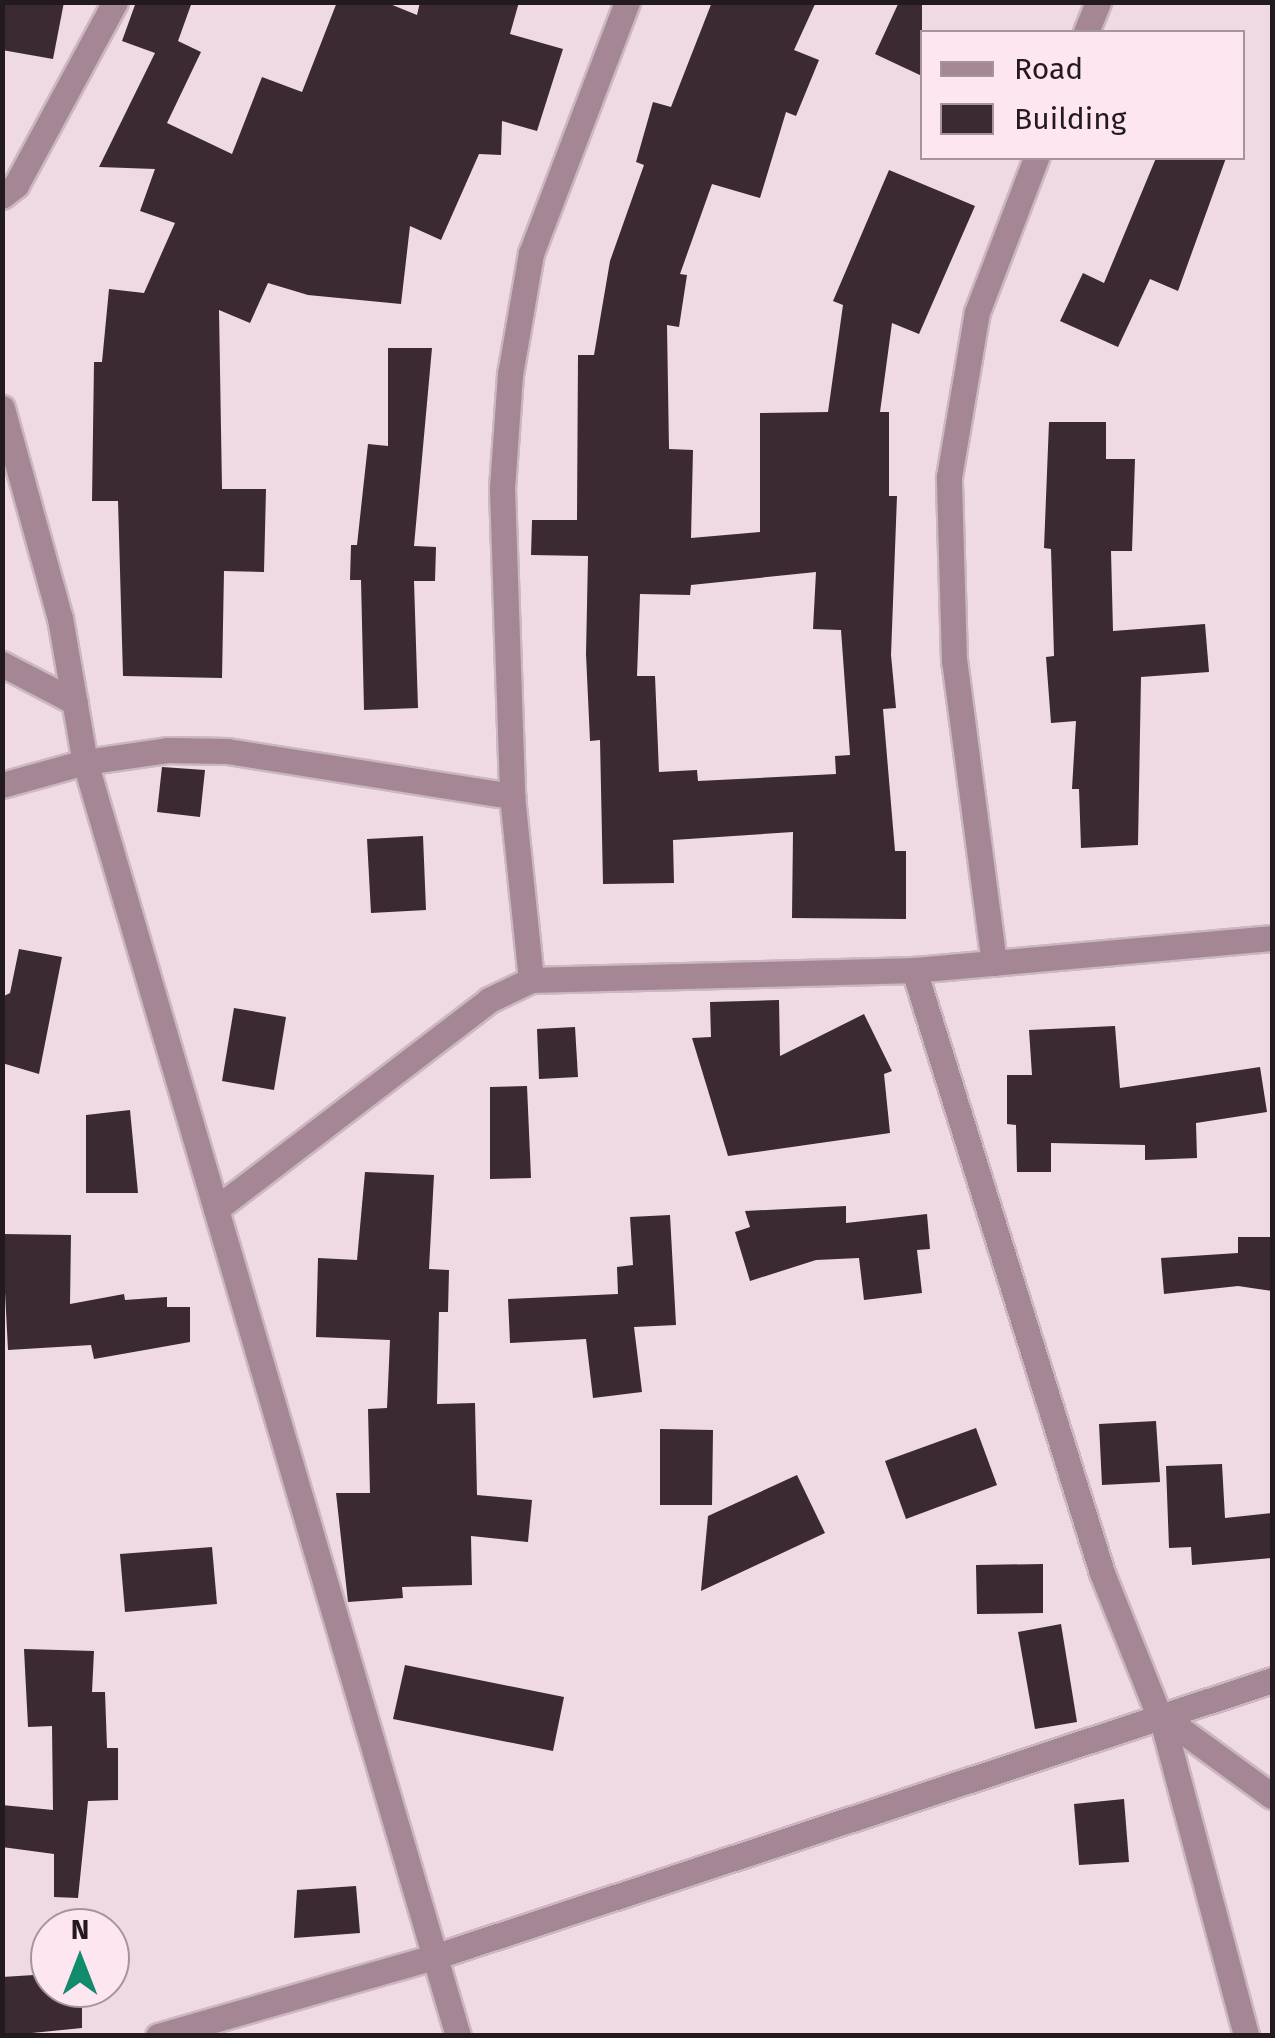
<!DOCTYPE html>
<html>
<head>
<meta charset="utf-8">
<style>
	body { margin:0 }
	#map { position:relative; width:1275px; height:2038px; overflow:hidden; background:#efd9e2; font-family:"Fira Sans",sans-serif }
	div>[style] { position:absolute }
	.building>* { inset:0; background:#3b2a32 }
	.roads { filter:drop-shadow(2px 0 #cab7bf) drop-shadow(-2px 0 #cab7bf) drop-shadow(0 2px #cab7bf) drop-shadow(0 -2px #cab7bf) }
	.street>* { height:25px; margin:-12.5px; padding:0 12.5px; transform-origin:12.5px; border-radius:12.5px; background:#a58694 }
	span { translate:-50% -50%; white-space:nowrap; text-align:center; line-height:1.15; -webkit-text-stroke:10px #fde6ef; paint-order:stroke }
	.frame { position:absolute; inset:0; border:5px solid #221a1e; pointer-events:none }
	.legend { position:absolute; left:920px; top:30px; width:325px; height:130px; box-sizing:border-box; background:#fde6ef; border:2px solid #a5949b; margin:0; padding:12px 18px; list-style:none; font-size:30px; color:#221a1e }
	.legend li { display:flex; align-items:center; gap:20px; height:50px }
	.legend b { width:50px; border:2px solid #a5949b }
	.north { position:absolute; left:30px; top:1908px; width:100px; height:100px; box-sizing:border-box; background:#fde6ef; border:2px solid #a5949b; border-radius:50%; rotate:0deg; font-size:28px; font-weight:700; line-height:40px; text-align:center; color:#221a1e }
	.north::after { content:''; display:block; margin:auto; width:35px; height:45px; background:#128a6d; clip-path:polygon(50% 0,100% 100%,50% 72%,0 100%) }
</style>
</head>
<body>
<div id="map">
	<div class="building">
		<div style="clip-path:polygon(2px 2px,64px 2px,53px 59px,2px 50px)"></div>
		<div style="clip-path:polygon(136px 2px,192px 2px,178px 41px,201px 52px,167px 123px,232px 154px,262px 77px,302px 92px,337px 2px,385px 2px,417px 15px,420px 2px,519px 2px,510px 34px,563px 49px,537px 131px,502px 121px,501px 155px,479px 154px,441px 240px,410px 226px,401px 304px,308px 295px,268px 283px,250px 323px,219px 310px,222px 489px,266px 489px,264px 572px,224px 571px,222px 678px,123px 676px,118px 501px,92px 501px,94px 362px,102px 362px,109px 289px,144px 293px,175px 223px,140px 211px,155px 169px,99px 167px,155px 53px,122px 41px)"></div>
		<div style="clip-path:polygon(evenodd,712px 2px,816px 2px,794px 50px,819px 60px,796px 116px,786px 112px,760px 198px,712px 184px,680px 274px,687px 275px,679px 327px,667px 325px,669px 449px,693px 450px,691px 538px,760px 532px,760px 413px,828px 412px,843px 305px,833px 301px,889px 170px,975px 206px,919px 334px,892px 323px,880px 412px,889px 412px,889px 496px,897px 496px,891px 655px,896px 708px,883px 709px,895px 851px,906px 851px,906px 919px,792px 918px,793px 832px,673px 840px,674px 883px,603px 884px,600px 740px,590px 741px,586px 654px,588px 556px,531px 555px,532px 520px,577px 520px,578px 355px,594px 355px,610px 261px,644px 165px,636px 162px,653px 102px,671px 107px,712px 2px,816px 572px,813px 629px,841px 630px,850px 755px,835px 756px,836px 774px,698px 781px,697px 770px,659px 772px,655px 676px,637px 676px,640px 594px,690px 595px,691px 585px,816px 572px)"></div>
		<div style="clip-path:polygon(899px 2px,922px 2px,922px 76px,875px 54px)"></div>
		<div style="clip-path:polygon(1156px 158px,1226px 158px,1178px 291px,1150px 279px,1118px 347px,1060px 321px,1083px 273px,1104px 283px)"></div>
		<div style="clip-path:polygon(388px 348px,432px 348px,414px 546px,436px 547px,435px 581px,414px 581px,418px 708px,364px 710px,361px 580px,350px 580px,351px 545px,357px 545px,368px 444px,388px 446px)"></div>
		<div style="clip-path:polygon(1049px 422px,1106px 422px,1106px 459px,1135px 459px,1132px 551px,1111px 551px,1113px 631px,1205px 624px,1209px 672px,1141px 677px,1138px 845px,1081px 848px,1079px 789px,1072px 789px,1076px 721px,1051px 723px,1046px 657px,1054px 656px,1051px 549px,1044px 548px)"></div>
		<div style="clip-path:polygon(162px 767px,205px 770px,200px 817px,157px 812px)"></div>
		<div style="clip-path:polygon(423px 836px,426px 910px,371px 913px,367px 839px)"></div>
		<div style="clip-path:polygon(19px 949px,62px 957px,39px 1074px,2px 1063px,2px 997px,10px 993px)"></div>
		<div style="clip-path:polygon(779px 1000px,780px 1056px,864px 1014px,892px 1071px,884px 1074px,890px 1133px,728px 1156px,692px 1038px,711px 1037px,710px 1002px)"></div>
		<div style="clip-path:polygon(234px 1008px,286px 1017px,274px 1090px,222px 1081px)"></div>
		<div style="clip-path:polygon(1115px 1026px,1120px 1088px,1260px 1067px,1267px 1112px,1196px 1123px,1197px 1158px,1145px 1160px,1145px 1145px,1051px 1143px,1051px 1172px,1017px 1172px,1016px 1125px,1007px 1124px,1007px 1075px,1032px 1075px,1029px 1030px)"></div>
		<div style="clip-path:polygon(575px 1027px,578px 1077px,539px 1079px,537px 1029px)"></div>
		<div style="clip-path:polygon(527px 1086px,531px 1178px,490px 1179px,490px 1087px)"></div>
		<div style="clip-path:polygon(130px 1110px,138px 1193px,86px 1193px,86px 1115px)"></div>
		<div style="clip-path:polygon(365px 1172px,434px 1175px,429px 1269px,449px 1270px,448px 1312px,439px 1312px,437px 1404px,475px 1403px,477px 1495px,532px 1500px,528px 1542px,471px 1536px,472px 1585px,402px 1587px,403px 1598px,348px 1602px,336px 1493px,370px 1493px,368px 1409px,387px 1408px,390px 1340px,316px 1337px,318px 1258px,357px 1260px)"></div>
		<div style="clip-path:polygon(846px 1206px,846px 1223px,927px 1214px,930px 1249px,917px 1250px,922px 1293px,864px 1300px,859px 1258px,816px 1260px,750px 1281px,735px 1232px,750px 1227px,745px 1211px)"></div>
		<div style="clip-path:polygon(670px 1215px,676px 1325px,634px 1327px,642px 1392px,593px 1398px,586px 1339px,510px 1343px,508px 1299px,618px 1294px,617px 1267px,633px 1265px,630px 1217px)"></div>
		<div style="clip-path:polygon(2px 1234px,71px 1235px,70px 1304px,124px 1294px,125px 1300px,167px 1297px,167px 1307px,190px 1307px,190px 1342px,94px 1359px,91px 1345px,8px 1350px)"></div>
		<div style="clip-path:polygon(1238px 1237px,1272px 1237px,1272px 1291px,1238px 1286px,1164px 1294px,1161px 1258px,1238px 1253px)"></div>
		<div style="clip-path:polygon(1156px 1421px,1160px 1482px,1102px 1485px,1099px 1424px)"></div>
		<div style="clip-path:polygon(976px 1428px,997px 1485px,906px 1519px,885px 1461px)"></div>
		<div style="clip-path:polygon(660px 1429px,713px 1430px,712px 1505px,660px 1505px)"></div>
		<div style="clip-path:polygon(1222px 1464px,1225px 1518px,1272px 1513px,1272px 1558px,1192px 1565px,1191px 1547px,1169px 1548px,1166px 1466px)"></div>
		<div style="clip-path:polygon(797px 1475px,825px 1533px,701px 1591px,708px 1516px)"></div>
		<div style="clip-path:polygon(212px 1547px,217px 1604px,125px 1612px,120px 1554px)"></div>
		<div style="clip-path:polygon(1043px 1564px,1043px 1613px,977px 1614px,976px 1565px)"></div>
		<div style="clip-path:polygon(1061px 1624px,1077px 1722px,1035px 1729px,1018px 1632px)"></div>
		<div style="clip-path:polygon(24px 1649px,94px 1651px,92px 1692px,105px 1692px,107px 1748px,118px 1748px,118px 1800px,88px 1801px,78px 1898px,54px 1897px,54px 1854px,2px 1847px,2px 1805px,53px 1810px,52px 1726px,28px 1727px)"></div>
		<div style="clip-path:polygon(405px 1665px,564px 1697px,553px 1751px,393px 1719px)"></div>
		<div style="clip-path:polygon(1124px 1799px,1129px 1862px,1079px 1865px,1074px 1804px)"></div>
		<div style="clip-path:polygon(356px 1886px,360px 1933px,294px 1938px,297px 1890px)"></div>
		<div style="clip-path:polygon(50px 1974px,50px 1988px,82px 1988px,82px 2028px,2px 2036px,2px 1977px)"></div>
	</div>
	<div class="roads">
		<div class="street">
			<div style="left:627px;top:2px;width:269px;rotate:110.9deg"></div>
			<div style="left:531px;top:253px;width:123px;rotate:99.8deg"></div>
			<div style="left:510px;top:374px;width:114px;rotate:94deg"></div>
			<div style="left:502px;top:488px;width:308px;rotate:88.1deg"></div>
			<div style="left:512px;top:796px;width:185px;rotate:84.1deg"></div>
			<div style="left:531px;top:980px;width:383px;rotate:-1.5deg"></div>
			<div style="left:914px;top:970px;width:359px;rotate:-5.1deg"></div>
			<div style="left:1086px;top:32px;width:32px;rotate:-68deg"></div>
			<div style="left:2px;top:196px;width:18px;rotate:-38deg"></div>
			<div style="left:16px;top:185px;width:208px;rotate:-61.6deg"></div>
			<div style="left:2px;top:408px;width:218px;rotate:74.6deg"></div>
			<div style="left:60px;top:618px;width:146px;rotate:80.2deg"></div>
			<div style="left:85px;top:762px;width:1327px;rotate:73.68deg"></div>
			<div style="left:2px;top:664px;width:82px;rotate:27.5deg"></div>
			<div style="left:2px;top:785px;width:86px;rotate:-15.5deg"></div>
			<div style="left:85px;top:762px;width:83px;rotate:-8.3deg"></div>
			<div style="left:167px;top:750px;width:60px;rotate:1deg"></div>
			<div style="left:227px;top:751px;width:289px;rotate:9deg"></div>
			<div style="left:994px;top:963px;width:305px;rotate:-97.5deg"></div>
			<div style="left:954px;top:661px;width:184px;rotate:-91.6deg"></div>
			<div style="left:949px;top:477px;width:167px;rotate:-80.4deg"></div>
			<div style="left:977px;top:312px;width:165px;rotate:-69deg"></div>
			<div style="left:914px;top:970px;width:632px;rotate:72.68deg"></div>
			<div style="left:1102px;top:1573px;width:151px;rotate:68.2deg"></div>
			<div style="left:1158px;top:1713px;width:141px;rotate:36.1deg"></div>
			<div style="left:216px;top:1209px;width:344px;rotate:-37.4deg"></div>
			<div style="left:489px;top:1000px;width:47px;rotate:-25.5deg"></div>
			<div style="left:1163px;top:1723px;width:324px;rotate:75.1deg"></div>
			<div style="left:158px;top:2036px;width:287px;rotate:-16deg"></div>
			<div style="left:434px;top:1957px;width:883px;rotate:-18.29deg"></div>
		</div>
	</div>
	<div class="frame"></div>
	<ul class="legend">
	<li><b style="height:12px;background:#a58694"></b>Road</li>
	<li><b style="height:28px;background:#3b2a32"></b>Building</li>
	</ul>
	<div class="north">N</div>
</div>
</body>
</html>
